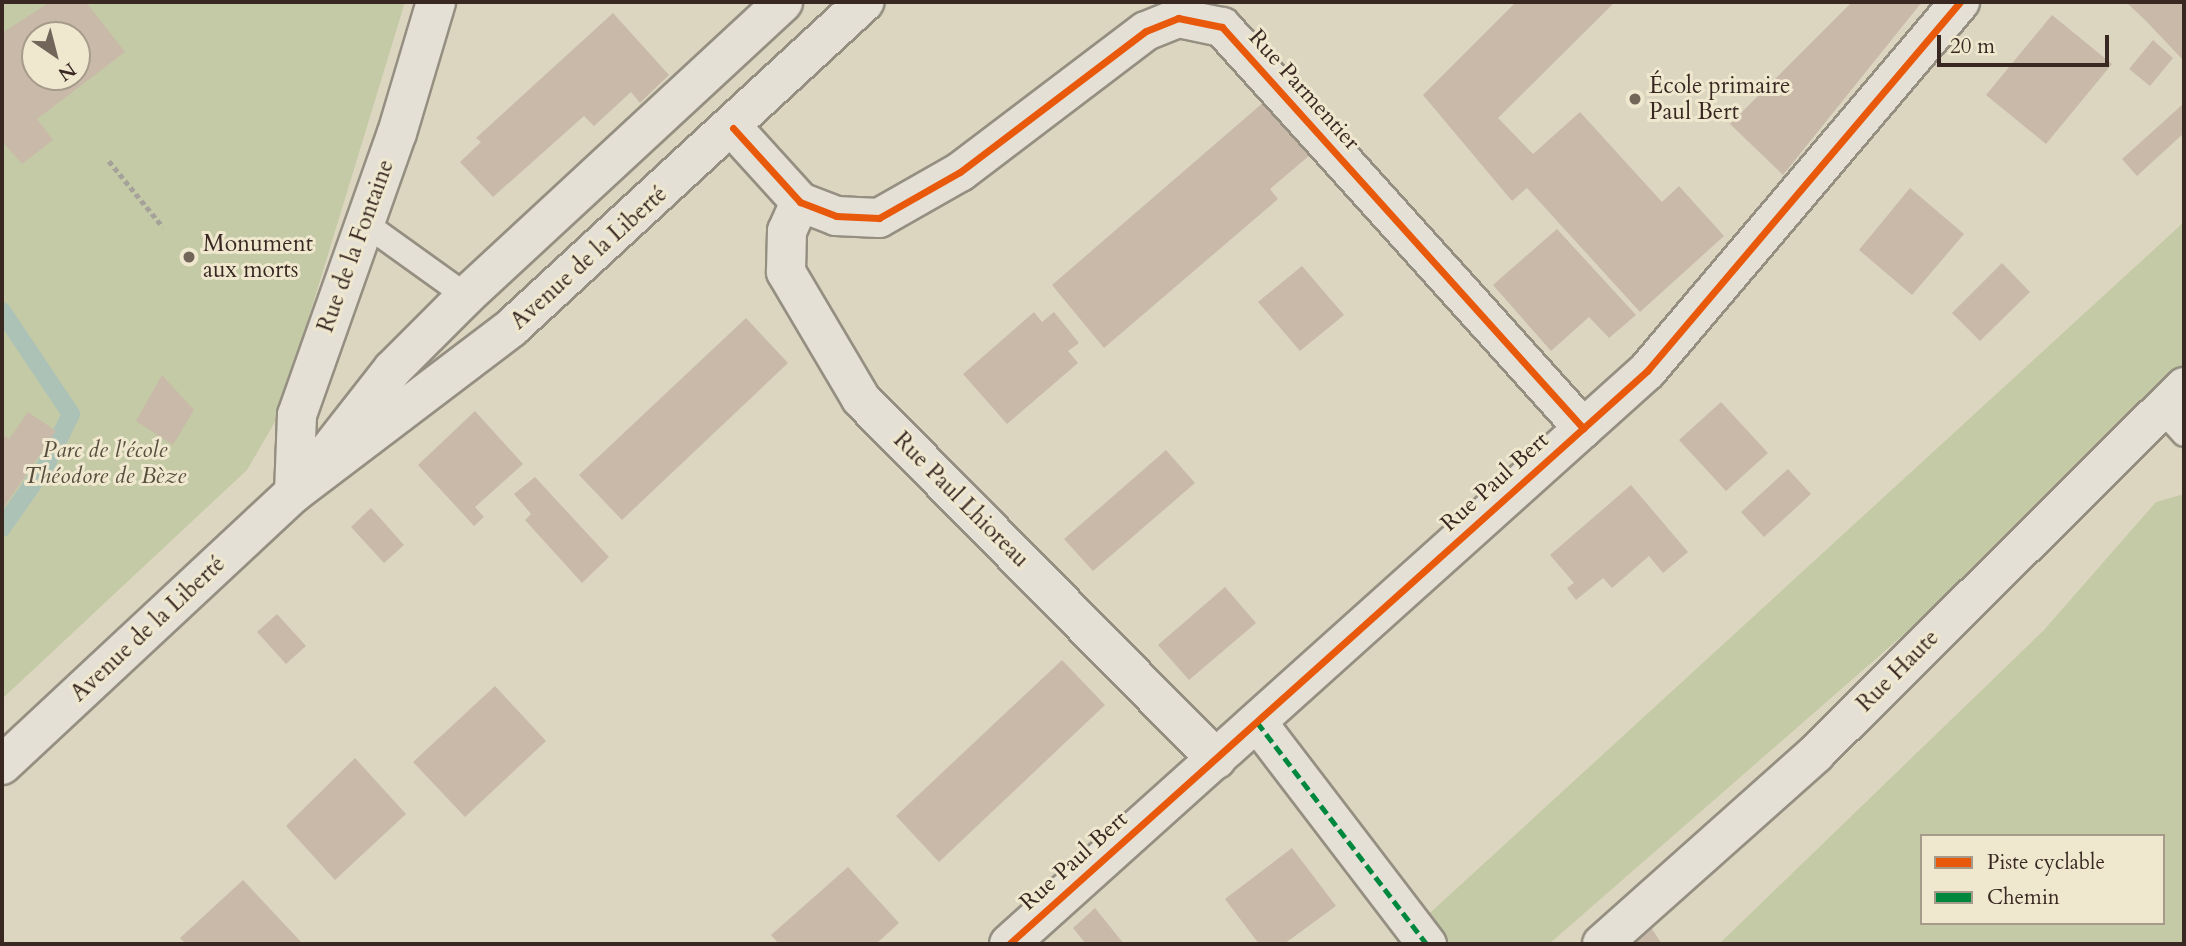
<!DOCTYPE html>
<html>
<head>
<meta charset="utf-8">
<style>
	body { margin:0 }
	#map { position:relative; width:2186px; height:946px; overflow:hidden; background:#dcd6c0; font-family:Cardo,serif }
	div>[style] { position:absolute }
	.green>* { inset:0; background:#c4caa6 }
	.stream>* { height:18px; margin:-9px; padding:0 9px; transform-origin:9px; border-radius:9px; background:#acc2b7 }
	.building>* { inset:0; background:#c9b9a8 }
	.path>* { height:4.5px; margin-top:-2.25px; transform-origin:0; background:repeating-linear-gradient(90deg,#a6a29a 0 5px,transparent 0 8.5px) }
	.roads { filter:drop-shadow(2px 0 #958f82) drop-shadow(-2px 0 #958f82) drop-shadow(0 2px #958f82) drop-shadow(0 -2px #958f82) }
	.lane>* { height:24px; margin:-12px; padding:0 12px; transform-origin:12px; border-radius:12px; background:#e4e0d5 }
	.street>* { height:38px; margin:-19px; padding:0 19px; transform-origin:19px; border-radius:19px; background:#e4e0d5 }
	.secondary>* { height:38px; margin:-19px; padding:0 19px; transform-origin:19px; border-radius:19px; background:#e4e0d5 }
	.quiet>* { height:5px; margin-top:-2.5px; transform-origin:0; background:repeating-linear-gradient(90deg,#00873e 0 10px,transparent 0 15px) }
	.cycleway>* { height:7px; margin:-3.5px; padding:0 3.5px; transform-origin:3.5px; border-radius:3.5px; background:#e8590c }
	.dots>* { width:19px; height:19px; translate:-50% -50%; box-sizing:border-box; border:4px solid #efe8cf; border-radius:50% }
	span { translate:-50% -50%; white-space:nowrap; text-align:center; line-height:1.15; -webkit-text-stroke:6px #efe8cf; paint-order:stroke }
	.poi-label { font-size:23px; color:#392822 }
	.left { translate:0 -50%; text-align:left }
	.street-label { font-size:23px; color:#392822 }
	.park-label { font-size:23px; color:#574e3e; font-style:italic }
	.frame { position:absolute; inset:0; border:4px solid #392822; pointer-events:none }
	.legend { position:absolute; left:1920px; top:834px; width:245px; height:91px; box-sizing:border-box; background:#efe8cf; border:2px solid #a69b8a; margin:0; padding:9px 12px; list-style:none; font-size:21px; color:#392822 }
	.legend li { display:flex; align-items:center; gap:14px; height:35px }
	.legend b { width:35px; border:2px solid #a69b8a }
	.north { position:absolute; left:21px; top:21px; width:70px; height:70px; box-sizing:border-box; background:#efe8cf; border:2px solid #a69b8a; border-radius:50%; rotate:145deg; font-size:19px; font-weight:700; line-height:28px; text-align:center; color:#392822 }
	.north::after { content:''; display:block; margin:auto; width:24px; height:32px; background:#726559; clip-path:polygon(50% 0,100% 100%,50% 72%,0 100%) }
	.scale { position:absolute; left:1937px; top:35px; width:172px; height:32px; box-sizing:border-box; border:4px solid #392822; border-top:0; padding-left:9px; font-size:21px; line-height:24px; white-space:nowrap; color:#392822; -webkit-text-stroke:5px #efe8cf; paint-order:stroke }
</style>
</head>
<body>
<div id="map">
	<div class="green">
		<div style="clip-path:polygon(evenodd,2px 2px,405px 2px,279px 415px,247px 470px,2px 699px,2px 2px,35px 35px,77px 35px,77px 77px,35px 77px,35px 35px)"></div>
		<div style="clip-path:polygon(2184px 222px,2184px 390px,1549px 944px,1396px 944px)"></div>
		<div style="clip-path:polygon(evenodd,2184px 494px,2184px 944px,1719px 944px,2044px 630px,2156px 502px,2184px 494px,1922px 836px,2163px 836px,2163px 923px,1922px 923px,1922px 836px)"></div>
	</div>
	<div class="stream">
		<div style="left:2px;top:311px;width:124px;rotate:56.2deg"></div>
		<div style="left:71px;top:414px;width:57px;rotate:116.1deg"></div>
		<div style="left:46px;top:465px;width:77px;rotate:124.9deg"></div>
	</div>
	<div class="building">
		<div style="clip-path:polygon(evenodd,50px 2px,86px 2px,125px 52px,37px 119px,53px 140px,22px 164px,2px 141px,2px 33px,50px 2px,35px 35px,77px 35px,77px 77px,35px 77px,35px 35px)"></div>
		<div style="clip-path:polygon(1516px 2px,1615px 2px,1498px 118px,1533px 154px,1580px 112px,1662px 202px,1679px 186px,1724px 236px,1640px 312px,1527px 188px,1512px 201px,1423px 95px)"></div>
		<div style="clip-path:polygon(1852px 2px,1922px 2px,1783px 175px,1730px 124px)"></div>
		<div style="clip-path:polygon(2126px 2px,2184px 2px,2184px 61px,2146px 21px)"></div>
		<div style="clip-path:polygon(613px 13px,669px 75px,640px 103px,631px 92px,594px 126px,584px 116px,493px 197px,460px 162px,481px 142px,476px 138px)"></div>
		<div style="clip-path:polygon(2052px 15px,2112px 64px,2046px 144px,1986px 95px)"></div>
		<div style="clip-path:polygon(2153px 40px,2173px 58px,2150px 86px,2129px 69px)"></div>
		<div style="clip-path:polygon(1265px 101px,1310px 155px,1270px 189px,1278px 199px,1104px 348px,1052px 285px)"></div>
		<div style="clip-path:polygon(2182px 105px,2184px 133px,2137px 176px,2122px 159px)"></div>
		<div style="clip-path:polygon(1910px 188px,1964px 234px,1912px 295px,1859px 250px)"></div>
		<div style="clip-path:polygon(1557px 229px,1636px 315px,1609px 338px,1589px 317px,1551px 351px,1493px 285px)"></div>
		<div style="clip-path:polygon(2002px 263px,2030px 292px,1980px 341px,1952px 313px)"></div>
		<div style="clip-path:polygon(1302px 266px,1344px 315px,1300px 351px,1258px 302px)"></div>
		<div style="clip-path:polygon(1034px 312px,1042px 322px,1054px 312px,1079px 343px,1068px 351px,1078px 363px,1007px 424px,963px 374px)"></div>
		<div style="clip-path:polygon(746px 318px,788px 363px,622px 520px,579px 475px)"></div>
		<div style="clip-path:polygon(162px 375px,194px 410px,173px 445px,136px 421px)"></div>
		<div style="clip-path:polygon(1721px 402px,1768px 453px,1726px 491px,1679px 440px)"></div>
		<div style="clip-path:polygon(475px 411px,523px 464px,475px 507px,484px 517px,474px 526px,418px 465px)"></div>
		<div style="clip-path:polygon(28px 412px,56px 431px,2px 510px,2px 434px,9px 439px)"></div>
		<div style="clip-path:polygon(1166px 450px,1195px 483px,1093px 571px,1064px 539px)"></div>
		<div style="clip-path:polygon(1788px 469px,1811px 494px,1764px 537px,1741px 512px)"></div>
		<div style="clip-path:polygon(535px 477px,609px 557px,582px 583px,525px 520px,531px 514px,514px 494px)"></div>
		<div style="clip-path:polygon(1631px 485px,1688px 552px,1663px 573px,1649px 556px,1612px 588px,1603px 578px,1576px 600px,1567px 588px,1574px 583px,1550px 555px)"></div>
		<div style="clip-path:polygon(371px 508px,404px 545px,384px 563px,351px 527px)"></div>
		<div style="clip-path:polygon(1225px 587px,1256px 623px,1189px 680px,1158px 645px)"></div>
		<div style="clip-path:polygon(277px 614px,306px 646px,286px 664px,257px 632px)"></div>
		<div style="clip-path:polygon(1062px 660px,1105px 705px,939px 862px,896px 816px)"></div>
		<div style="clip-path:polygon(495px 686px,546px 741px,465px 817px,413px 762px)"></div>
		<div style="clip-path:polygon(355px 758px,406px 814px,335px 880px,286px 826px)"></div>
		<div style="clip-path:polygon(1292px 848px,1336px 906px,1284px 944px,1259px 944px,1225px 899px)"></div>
		<div style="clip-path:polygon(848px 867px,899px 923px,876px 944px,779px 944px,771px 935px)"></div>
		<div style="clip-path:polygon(243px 880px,303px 944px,186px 944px,180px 938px)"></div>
		<div style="clip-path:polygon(1095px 908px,1124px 944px,1086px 944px,1073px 928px)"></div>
		<div style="clip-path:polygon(1652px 929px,1662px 944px,1634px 944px)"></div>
	</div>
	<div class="path">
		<div style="left:109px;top:161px;width:85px;rotate:50.7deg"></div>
	</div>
	<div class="roads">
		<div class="lane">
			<div style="left:363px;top:222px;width:127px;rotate:35.7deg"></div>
			<div style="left:2160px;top:407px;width:36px;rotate:48deg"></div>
		</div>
		<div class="street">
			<div style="left:733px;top:128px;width:100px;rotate:47.8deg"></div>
			<div style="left:800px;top:202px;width:39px;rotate:21deg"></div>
			<div style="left:836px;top:216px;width:43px;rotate:2.7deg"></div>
			<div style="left:879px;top:218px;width:93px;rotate:-29.6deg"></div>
			<div style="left:960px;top:172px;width:233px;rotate:-37.2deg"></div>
			<div style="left:1146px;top:31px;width:35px;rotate:-22deg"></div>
			<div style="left:1178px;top:18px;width:45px;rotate:11.6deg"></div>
			<div style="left:1222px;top:27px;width:540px;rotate:48deg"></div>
			<div style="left:800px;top:202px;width:32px;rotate:114deg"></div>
			<div style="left:787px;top:231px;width:41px;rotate:91.4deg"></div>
			<div style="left:786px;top:272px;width:147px;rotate:59.4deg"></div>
			<div style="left:861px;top:399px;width:506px;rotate:45.4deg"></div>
			<div style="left:294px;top:493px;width:78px;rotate:-87.8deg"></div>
			<div style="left:297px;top:415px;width:299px;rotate:-70.5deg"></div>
			<div style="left:397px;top:133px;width:137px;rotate:-73.4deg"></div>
			<div style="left:1257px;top:722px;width:280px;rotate:52.6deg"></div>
			<div style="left:1009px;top:944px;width:858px;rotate:-41.93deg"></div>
			<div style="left:1647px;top:371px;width:484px;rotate:-49.7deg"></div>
			<div style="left:1602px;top:944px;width:287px;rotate:-41.7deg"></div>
			<div style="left:1816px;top:753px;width:519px;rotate:-44.84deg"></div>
		</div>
		<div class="secondary">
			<div style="left:331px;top:448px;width:100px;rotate:-51.9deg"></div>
			<div style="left:393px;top:369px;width:103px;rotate:-45deg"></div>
			<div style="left:466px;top:296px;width:432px;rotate:-42.8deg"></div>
			<div style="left:2px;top:765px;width:399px;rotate:-43deg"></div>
			<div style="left:294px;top:493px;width:273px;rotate:-37.2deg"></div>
			<div style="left:511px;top:328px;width:481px;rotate:-42.7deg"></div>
		</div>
	</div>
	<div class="quiet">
		<div style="left:1257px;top:722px;width:280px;rotate:52.6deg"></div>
	</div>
	<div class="cycleway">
		<div style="left:733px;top:128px;width:100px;rotate:47.8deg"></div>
		<div style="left:800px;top:202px;width:39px;rotate:21deg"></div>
		<div style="left:836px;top:216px;width:43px;rotate:2.7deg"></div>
		<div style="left:879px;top:218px;width:93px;rotate:-29.6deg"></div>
		<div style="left:960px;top:172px;width:233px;rotate:-37.2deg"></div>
		<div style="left:1146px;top:31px;width:35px;rotate:-22deg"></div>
		<div style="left:1178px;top:18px;width:45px;rotate:11.6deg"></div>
		<div style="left:1222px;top:27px;width:540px;rotate:48deg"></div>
		<div style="left:1009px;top:944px;width:858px;rotate:-41.93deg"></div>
		<div style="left:1647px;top:371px;width:484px;rotate:-49.7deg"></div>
	</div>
	<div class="dots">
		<div style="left:1635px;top:99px;background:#726559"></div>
		<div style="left:189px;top:257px;background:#726559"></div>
	</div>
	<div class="poi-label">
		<span class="left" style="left:1649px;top:99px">École primaire<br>Paul Bert</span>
		<span class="left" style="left:203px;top:257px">Monument<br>aux morts</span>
	</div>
	<div class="street-label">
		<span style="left:1304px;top:90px;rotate:48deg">Rue Parmentier</span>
		<span style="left:356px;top:246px;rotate:-70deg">Rue de la Fontaine</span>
		<span style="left:589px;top:258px;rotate:-42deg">Avenue de la Liberté</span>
		<span style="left:1495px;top:482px;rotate:-42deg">Rue Paul Bert</span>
		<span style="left:961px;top:500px;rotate:45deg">Rue Paul Lhioreau</span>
		<span style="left:148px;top:629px;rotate:-43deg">Avenue de la Liberté</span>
		<span style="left:1898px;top:671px;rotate:-45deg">Rue Haute</span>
		<span style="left:1074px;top:861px;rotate:-42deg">Rue Paul Bert</span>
	</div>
	<div class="park-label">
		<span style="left:105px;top:463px">Parc de l'école<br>Théodore de Bèze</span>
	</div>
	<div class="frame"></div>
	<ul class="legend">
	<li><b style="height:9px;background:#e8590c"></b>Piste cyclable</li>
	<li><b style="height:9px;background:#00873e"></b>Chemin</li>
	</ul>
	<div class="north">N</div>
	<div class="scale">20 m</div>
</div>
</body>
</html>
